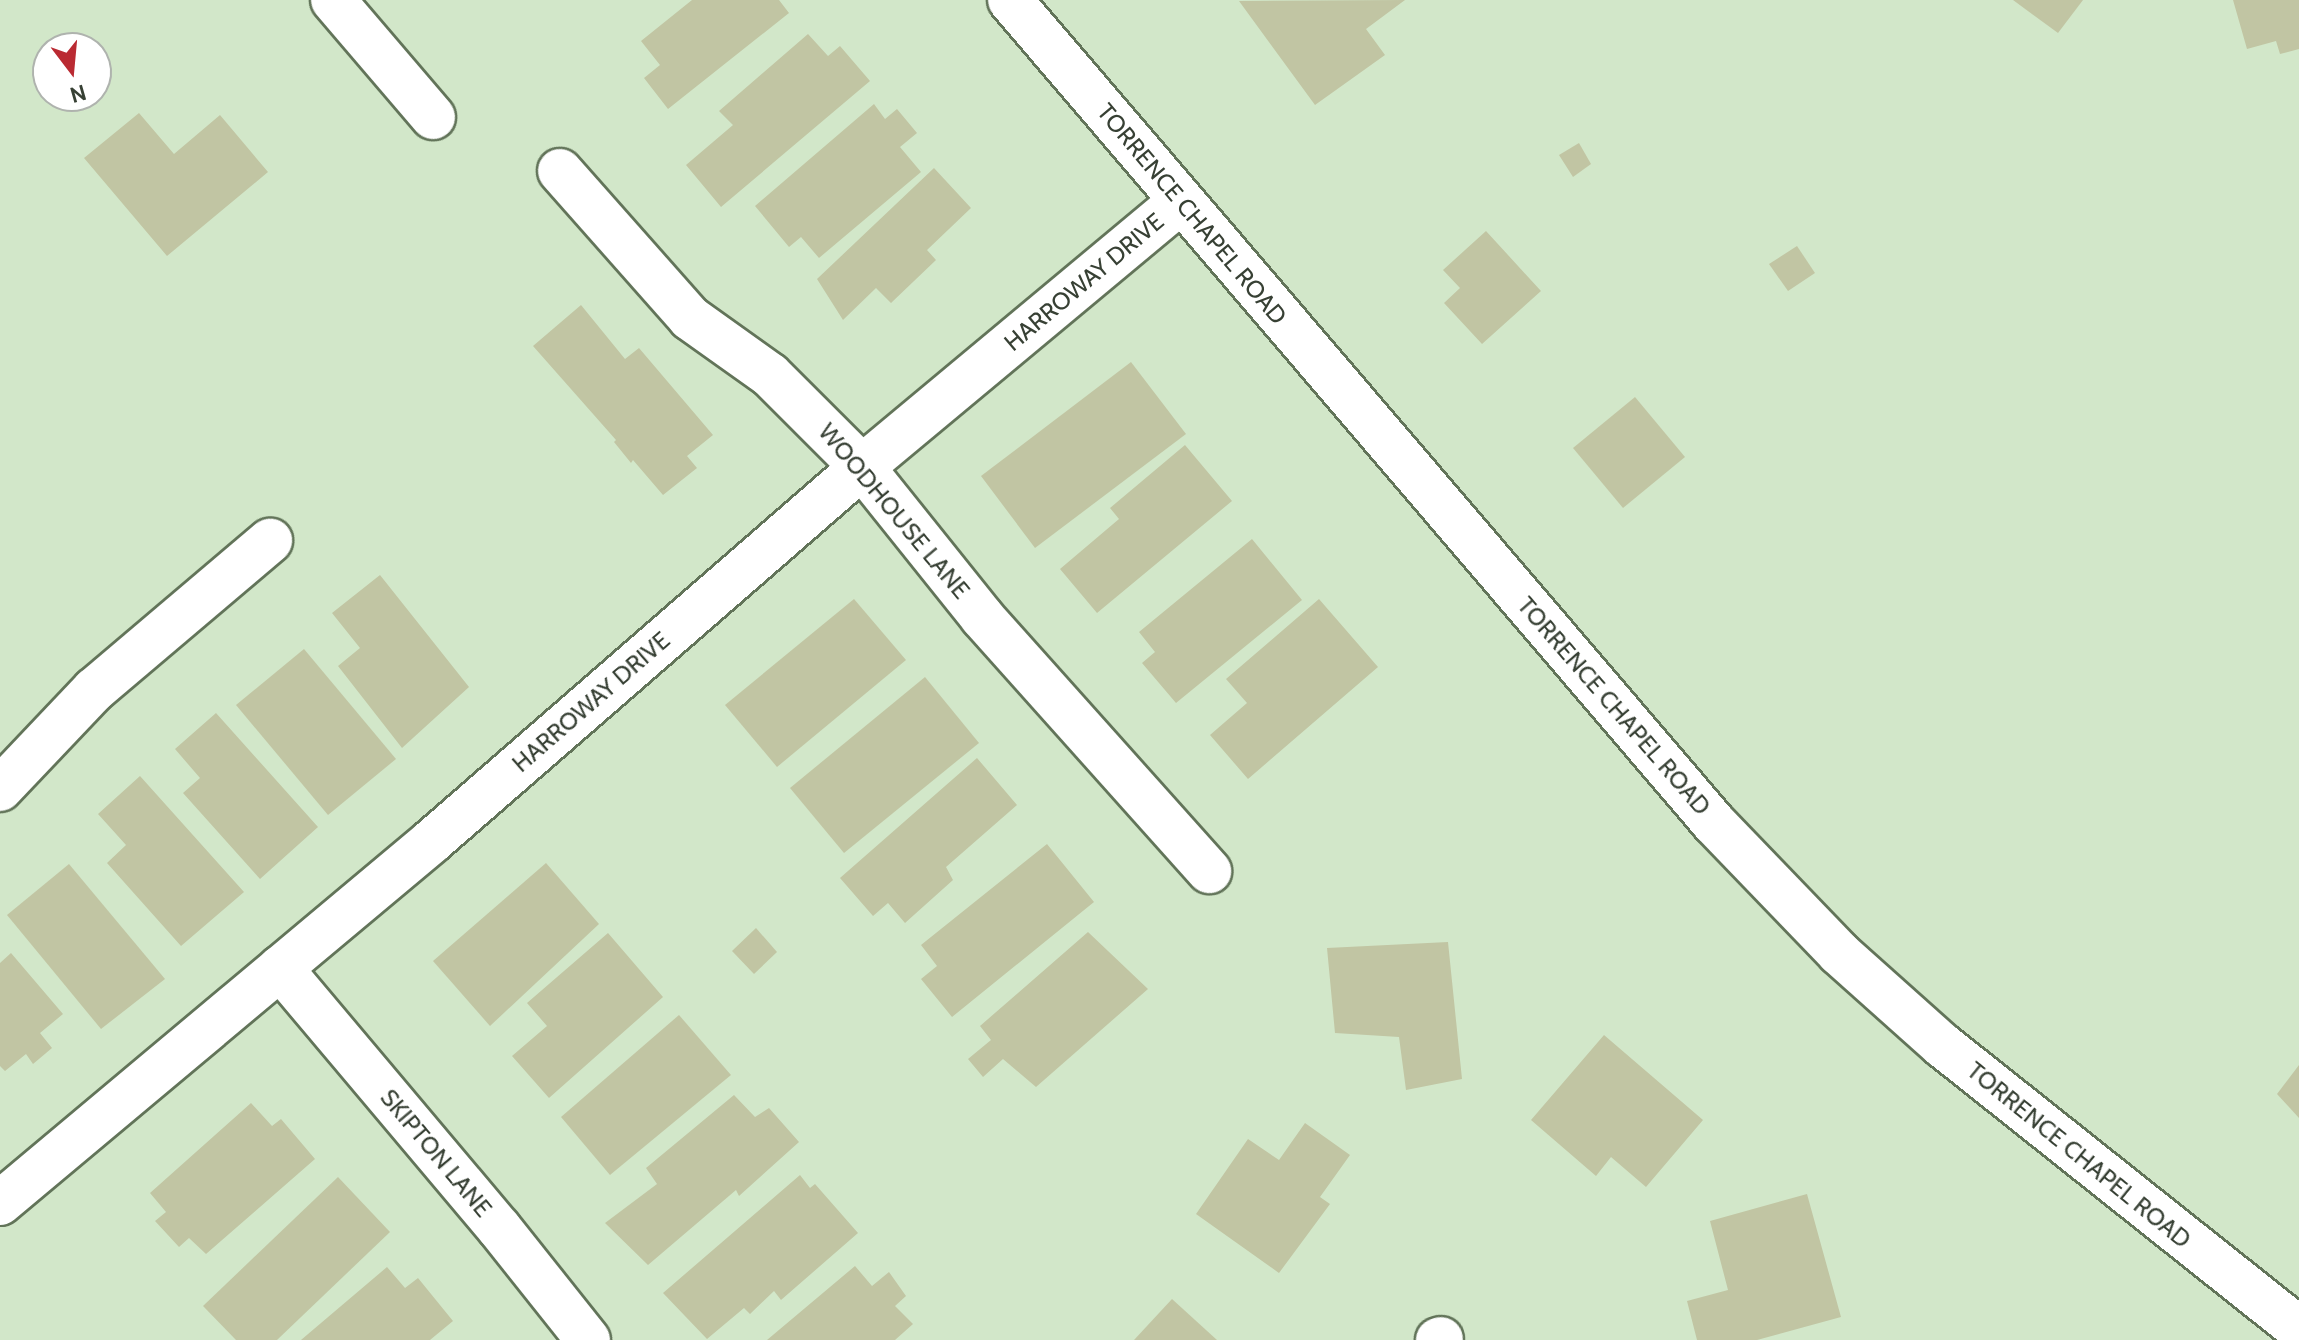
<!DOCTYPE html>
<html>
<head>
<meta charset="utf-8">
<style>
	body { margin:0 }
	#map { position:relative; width:2299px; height:1340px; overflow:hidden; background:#d2e7c9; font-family:Cabin,sans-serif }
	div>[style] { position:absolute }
	.building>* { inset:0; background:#c1c5a3 }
	.roads { filter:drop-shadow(2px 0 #627459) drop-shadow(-2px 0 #627459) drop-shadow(0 2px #627459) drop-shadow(0 -2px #627459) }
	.minor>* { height:44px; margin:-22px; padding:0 22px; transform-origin:22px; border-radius:22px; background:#fff }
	span { translate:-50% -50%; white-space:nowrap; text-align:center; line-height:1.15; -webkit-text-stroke:7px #fff; paint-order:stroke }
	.street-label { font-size:24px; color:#374034 }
	.north { position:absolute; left:32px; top:32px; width:80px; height:80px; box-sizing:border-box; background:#fff; border:2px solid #afb3ae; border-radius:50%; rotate:164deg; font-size:22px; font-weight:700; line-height:32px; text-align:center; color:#374034 }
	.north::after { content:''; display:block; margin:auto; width:28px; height:36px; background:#ba2a32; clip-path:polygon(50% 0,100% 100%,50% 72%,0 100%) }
</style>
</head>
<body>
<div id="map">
	<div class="building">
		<div style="clip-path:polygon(692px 0,779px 0,789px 13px,668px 109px,644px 78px,660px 65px,641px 41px)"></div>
		<div style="clip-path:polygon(1405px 0,1366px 29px,1385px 55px,1315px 105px,1239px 1px)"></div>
		<div style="clip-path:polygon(2013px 0,2083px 0,2058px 33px)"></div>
		<div style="clip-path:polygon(2233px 0,2299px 0,2299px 49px,2280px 54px,2276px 41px,2247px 49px)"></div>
		<div style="clip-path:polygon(808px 34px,828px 56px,840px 46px,870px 81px,721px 207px,686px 165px,733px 125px,719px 111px)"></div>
		<div style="clip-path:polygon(874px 104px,885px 119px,897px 109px,917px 133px,900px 147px,921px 172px,819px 258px,801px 237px,789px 247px,755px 206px)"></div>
		<div style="clip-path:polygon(139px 113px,174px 154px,220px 115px,268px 172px,167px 256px,84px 158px)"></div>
		<div style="clip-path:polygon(1579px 143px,1591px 164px,1573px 177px,1559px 155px)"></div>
		<div style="clip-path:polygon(934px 168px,971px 208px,927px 250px,936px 260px,891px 303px,876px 288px,843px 320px,817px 279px)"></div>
		<div style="clip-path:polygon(1486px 231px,1541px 291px,1482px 344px,1444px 303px,1460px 288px,1443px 270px)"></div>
		<div style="clip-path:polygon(1797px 246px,1815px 273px,1788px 291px,1769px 264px)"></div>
		<div style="clip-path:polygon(581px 305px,625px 359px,639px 348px,713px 435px,687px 456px,697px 468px,663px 495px,633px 460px,631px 463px,614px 442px,616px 440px,533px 346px)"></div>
		<div style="clip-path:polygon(1131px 362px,1186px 434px,1035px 548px,981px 476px)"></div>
		<div style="clip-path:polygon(1635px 397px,1685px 457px,1623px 508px,1573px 448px)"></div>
		<div style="clip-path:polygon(1185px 445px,1232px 501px,1097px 613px,1060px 569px,1119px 519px,1110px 508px)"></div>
		<div style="clip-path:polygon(1252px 539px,1302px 600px,1176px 703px,1142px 663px,1155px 652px,1139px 632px)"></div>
		<div style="clip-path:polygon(380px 575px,469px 687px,402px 748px,338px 666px,360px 648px,332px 613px)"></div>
		<div style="clip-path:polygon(854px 599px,906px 660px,777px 767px,725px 705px)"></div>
		<div style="clip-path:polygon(1319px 599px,1378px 667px,1248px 779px,1210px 735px,1247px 703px,1226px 679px)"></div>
		<div style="clip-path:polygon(304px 649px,396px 759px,328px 815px,236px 705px)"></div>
		<div style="clip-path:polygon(925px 677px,979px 743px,844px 853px,790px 788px)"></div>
		<div style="clip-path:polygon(216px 713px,318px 827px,260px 879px,183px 793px,200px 778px,175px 749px)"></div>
		<div style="clip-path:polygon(977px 758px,1017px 805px,946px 867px,953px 880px,905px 923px,888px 903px,873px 916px,840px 878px)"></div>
		<div style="clip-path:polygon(140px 776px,244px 892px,181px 946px,107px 863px,126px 845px,98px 814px)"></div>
		<div style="clip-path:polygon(1047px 844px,1094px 902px,952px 1017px,921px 979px,937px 966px,921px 945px)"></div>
		<div style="clip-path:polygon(546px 863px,599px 924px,490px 1026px,433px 961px)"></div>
		<div style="clip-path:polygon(69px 864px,165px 979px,101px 1029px,7px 915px)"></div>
		<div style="clip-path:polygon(756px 928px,777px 952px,754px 974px,732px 951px)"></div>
		<div style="clip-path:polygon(1088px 932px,1148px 989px,1036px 1087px,1003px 1059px,983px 1077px,968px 1059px,991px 1040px,980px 1026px)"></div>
		<div style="clip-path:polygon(608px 933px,663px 997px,549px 1098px,512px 1056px,547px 1026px,527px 1003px)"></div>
		<div style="clip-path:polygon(1448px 942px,1462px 1079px,1406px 1090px,1399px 1037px,1335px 1033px,1327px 948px)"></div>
		<div style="clip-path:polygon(11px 953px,63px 1014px,40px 1033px,52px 1048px,33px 1064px,26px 1054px,5px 1071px,0 1066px,0 963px)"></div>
		<div style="clip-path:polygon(679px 1015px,731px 1075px,610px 1175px,561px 1117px)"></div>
		<div style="clip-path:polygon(1604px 1035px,1703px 1120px,1646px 1187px,1611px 1157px,1596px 1176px,1531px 1120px)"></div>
		<div style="clip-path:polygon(2299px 1065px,2299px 1118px,2277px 1094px)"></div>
		<div style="clip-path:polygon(734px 1095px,755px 1117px,769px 1108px,799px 1142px,739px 1196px,736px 1190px,648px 1265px,605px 1223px,657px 1184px,646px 1168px)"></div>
		<div style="clip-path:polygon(251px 1103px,272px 1126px,281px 1119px,315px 1159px,206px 1254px,189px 1238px,179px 1247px,155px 1221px,166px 1212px,150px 1193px)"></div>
		<div style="clip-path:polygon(1305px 1123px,1350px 1155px,1320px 1197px,1330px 1204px,1279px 1273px,1196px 1214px,1248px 1139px,1279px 1160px)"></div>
		<div style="clip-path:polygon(800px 1175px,810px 1188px,815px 1184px,858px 1233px,781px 1300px,774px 1291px,750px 1314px,744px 1308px,707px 1339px,663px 1293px)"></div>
		<div style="clip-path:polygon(338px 1177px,390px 1232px,277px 1340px,236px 1340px,203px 1306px)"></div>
		<div style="clip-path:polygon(1807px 1194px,1841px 1317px,1757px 1340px,1697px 1340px,1687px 1301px,1728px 1290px,1710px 1221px)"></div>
		<div style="clip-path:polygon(855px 1266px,872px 1286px,889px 1272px,906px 1296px,895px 1306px,913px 1324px,895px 1340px,767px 1340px)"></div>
		<div style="clip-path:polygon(387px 1267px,405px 1288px,418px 1278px,453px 1321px,430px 1340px,301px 1340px)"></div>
		<div style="clip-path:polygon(1172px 1299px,1217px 1340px,1134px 1340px)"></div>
	</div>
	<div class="roads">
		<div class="minor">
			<div style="left:333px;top:0;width:154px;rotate:49.5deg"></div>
			<div style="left:1010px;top:0;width:1083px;rotate:49.46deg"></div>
			<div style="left:1714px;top:823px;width:180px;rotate:46.1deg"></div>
			<div style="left:1839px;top:953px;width:138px;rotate:41.8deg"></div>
			<div style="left:1942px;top:1045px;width:456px;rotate:38.5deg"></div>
			<div style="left:560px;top:171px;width:196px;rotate:48.5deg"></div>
			<div style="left:690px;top:318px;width:98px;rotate:35.5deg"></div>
			<div style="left:770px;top:375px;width:130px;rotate:45deg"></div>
			<div style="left:862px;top:467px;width:192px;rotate:51.3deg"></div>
			<div style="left:982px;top:617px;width:341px;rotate:48.2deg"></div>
			<div style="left:0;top:789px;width:137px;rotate:-46.5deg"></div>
			<div style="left:94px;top:690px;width:231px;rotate:-40.3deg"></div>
			<div style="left:280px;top:968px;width:340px;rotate:49.9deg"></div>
			<div style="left:499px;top:1228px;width:143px;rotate:51.5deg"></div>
			<div style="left:0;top:1203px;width:564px;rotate:-39.96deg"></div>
			<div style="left:432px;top:841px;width:570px;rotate:-41.02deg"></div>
			<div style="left:862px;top:467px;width:415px;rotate:-39.8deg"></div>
			<div style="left:1438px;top:1340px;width:3px;rotate:-18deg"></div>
		</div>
	</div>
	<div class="street-label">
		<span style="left:1192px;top:214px;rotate:50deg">TORRENCE CHAPEL ROAD</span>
		<span style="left:1084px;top:282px;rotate:-40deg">HARROWAY DRIVE</span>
		<span style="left:894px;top:511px;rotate:50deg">WOODHOUSE LANE</span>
		<span style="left:591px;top:702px;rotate:-41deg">HARROWAY DRIVE</span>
		<span style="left:1614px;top:706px;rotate:49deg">TORRENCE CHAPEL ROAD</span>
		<span style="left:436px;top:1153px;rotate:50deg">SKIPTON LANE</span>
		<span style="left:2079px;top:1155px;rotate:39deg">TORRENCE CHAPEL ROAD</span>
	</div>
	<div class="north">N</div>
</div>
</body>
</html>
